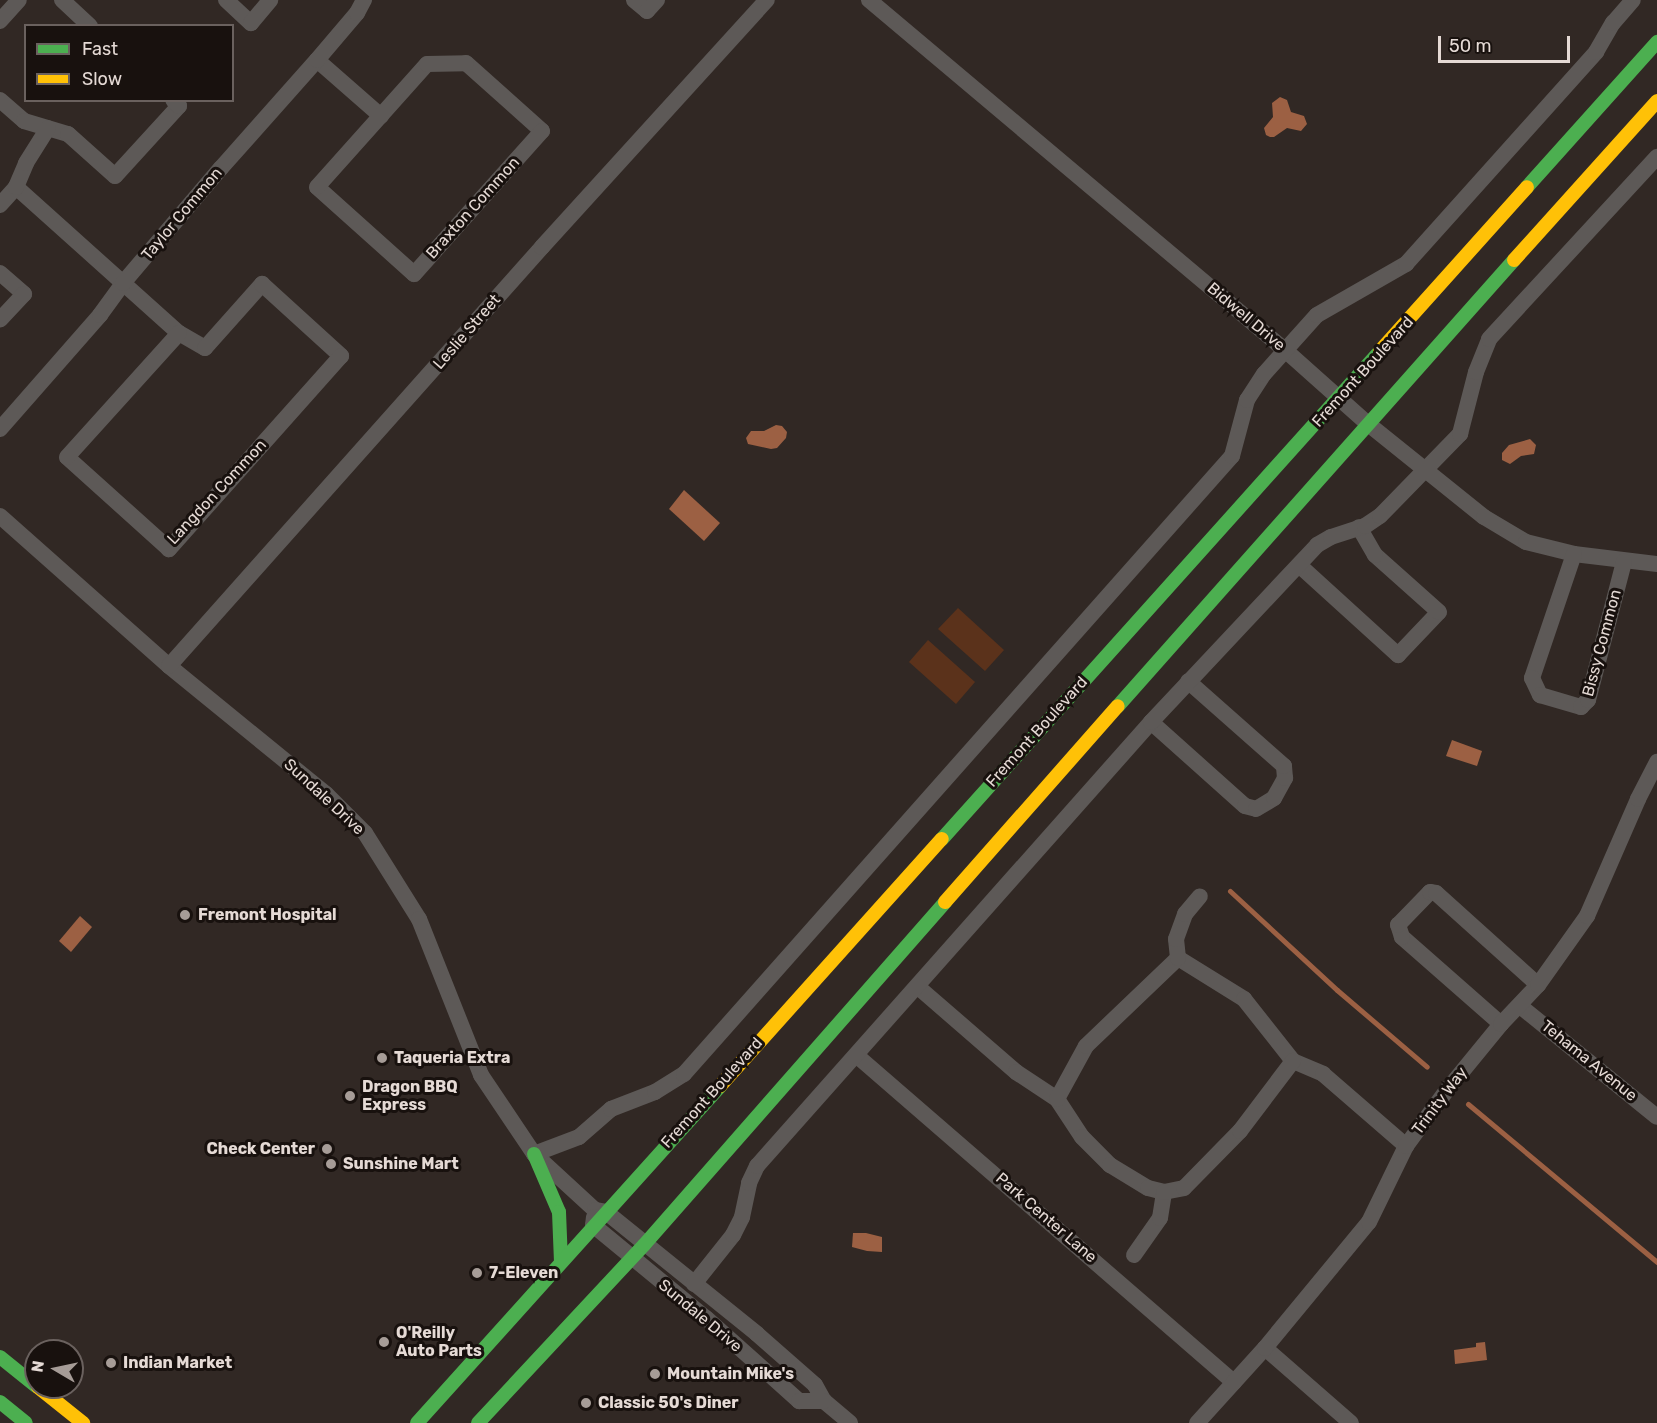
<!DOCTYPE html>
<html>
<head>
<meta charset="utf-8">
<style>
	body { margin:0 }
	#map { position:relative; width:1657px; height:1423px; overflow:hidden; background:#312824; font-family:Rubik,sans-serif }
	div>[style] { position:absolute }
	.green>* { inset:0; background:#5b321b }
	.water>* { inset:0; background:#9c6043 }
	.stream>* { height:5px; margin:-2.5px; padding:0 2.5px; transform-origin:2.5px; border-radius:2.5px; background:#9c6043 }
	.street>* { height:16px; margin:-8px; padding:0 8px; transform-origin:8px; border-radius:8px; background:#5d5957 }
	.fast>* { height:14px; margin:-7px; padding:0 7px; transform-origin:7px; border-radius:7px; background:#4caf50 }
	.slow>* { height:14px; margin:-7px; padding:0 7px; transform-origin:7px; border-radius:7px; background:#ffc107 }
	.dots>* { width:16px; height:16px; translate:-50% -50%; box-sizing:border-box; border:3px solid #18110e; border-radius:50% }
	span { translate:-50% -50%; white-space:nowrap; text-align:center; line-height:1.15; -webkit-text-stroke:6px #18110e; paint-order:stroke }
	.street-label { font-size:16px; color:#e5dad5 }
	.poi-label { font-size:16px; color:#e5dad5; font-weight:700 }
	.left { translate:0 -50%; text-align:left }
	.right { translate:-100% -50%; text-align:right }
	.legend { position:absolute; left:24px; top:24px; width:210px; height:78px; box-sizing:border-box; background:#18110e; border:2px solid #6a615e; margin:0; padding:8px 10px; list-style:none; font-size:18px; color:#e5dad5 }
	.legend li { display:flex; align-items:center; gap:12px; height:30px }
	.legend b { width:30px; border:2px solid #6a615e }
	.north { position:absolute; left:24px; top:1339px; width:60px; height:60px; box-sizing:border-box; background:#18110e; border:2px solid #6a615e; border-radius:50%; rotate:279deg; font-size:16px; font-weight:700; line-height:24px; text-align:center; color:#e5dad5 }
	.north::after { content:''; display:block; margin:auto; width:21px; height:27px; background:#a69c97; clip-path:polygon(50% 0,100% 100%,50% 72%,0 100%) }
	.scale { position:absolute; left:1438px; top:36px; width:132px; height:27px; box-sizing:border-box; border:3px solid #e5dad5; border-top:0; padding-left:8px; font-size:18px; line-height:21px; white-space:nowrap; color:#e5dad5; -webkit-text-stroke:4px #18110e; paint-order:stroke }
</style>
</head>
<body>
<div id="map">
	<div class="green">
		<div style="clip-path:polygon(958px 608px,1004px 650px,985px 671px,938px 629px)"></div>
		<div style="clip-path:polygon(928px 640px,975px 682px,956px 704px,909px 662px)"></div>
	</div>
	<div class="water">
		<div style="clip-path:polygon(1280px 97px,1287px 100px,1291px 112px,1304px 116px,1307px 124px,1301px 131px,1287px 128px,1274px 137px,1270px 137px,1266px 135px,1264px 128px,1273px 117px,1272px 103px)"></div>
		<div style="clip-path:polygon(776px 425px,782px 426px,787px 432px,786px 438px,777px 448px,771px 449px,748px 444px,746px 438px,751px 431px,764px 431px)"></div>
		<div style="clip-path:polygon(1530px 439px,1536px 445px,1534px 454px,1521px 456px,1510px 464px,1502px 460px,1502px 453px,1509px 445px)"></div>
		<div style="clip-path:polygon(684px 490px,720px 523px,704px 541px,669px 509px)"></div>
		<div style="clip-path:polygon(1452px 740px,1482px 751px,1477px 766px,1446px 756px)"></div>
		<div style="clip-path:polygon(80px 916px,92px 927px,71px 952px,59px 941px)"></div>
		<div style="clip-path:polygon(853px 1233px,866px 1233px,882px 1237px,882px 1252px,867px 1251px,852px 1247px)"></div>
		<div style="clip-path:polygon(1485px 1342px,1487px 1360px,1455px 1364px,1454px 1350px,1476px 1347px,1476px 1343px)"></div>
	</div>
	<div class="stream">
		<div style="left:1230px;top:891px;width:146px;rotate:42.8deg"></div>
		<div style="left:1337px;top:990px;width:118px;rotate:40.5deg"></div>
		<div style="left:1468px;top:1104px;width:246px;rotate:39.9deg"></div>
	</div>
	<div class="street">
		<div style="left:62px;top:0;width:38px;rotate:43deg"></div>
		<div style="left:226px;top:0;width:34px;rotate:43deg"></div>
		<div style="left:251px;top:23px;width:30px;rotate:-50deg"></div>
		<div style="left:634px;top:0;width:17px;rotate:40deg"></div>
		<div style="left:647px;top:11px;width:15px;rotate:-48deg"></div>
		<div style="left:869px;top:0;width:544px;rotate:40.08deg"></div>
		<div style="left:1285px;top:350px;width:110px;rotate:41.7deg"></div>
		<div style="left:1367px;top:423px;width:150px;rotate:38.8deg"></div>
		<div style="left:1484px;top:517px;width:49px;rotate:30.8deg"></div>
		<div style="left:1526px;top:542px;width:49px;rotate:14deg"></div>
		<div style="left:1574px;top:554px;width:84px;rotate:6.9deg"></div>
		<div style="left:0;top:21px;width:28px;rotate:-48deg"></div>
		<div style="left:317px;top:60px;width:85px;rotate:41.2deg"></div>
		<div style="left:466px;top:63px;width:102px;rotate:41.8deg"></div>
		<div style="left:542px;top:131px;width:192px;rotate:131.8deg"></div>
		<div style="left:414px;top:274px;width:130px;rotate:-138.1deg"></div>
		<div style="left:317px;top:187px;width:165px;rotate:-48.2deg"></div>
		<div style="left:427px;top:64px;width:39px;rotate:-1deg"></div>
		<div style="left:0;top:100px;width:32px;rotate:41deg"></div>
		<div style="left:24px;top:121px;width:46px;rotate:16.5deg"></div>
		<div style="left:68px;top:134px;width:63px;rotate:41.8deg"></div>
		<div style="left:115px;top:176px;width:95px;rotate:-47.6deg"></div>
		<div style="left:179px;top:106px;width:8px;rotate:-135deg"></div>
		<div style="left:16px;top:187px;width:219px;rotate:41.9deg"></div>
		<div style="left:179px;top:333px;width:30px;rotate:30deg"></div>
		<div style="left:205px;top:348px;width:86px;rotate:-48.3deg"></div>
		<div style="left:262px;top:284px;width:107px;rotate:42.3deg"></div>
		<div style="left:341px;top:356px;width:259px;rotate:131.7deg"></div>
		<div style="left:169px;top:549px;width:137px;rotate:-138deg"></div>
		<div style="left:67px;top:457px;width:167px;rotate:-47.9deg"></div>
		<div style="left:0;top:205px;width:24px;rotate:-48deg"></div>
		<div style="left:16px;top:187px;width:26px;rotate:-67deg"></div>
		<div style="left:26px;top:163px;width:41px;rotate:-57.8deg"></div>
		<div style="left:0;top:273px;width:32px;rotate:41deg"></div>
		<div style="left:24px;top:294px;width:35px;rotate:133deg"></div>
		<div style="left:0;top:429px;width:152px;rotate:-48.7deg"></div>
		<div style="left:100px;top:315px;width:39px;rotate:-54deg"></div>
		<div style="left:123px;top:283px;width:151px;rotate:-49.6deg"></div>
		<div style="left:221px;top:168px;width:144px;rotate:-48.4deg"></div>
		<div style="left:317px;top:60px;width:62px;rotate:-49.6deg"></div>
		<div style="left:357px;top:13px;width:15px;rotate:-62deg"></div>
		<div style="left:0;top:516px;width:226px;rotate:41.6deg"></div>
		<div style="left:169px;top:666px;width:203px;rotate:39.2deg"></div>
		<div style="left:326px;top:794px;width:55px;rotate:45deg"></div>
		<div style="left:365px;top:833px;width:102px;rotate:57.9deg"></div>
		<div style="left:419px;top:919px;width:168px;rotate:68.3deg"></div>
		<div style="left:481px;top:1075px;width:95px;rotate:56.1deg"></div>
		<div style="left:534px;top:1154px;width:83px;rotate:42.6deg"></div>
		<div style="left:595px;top:1210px;width:11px;rotate:10deg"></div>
		<div style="left:606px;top:1212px;width:194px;rotate:38.9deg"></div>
		<div style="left:757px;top:1334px;width:77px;rotate:41.3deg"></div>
		<div style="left:815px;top:1385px;width:18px;rotate:61deg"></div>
		<div style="left:824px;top:1401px;width:34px;rotate:40deg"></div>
		<div style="left:1574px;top:554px;width:131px;rotate:108.7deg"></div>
		<div style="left:1532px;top:678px;width:19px;rotate:65deg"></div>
		<div style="left:1540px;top:695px;width:43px;rotate:16.3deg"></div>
		<div style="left:1581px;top:707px;width:10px;rotate:-45deg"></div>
		<div style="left:1588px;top:700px;width:143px;rotate:-75.4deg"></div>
		<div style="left:1299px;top:565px;width:134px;rotate:42.3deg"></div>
		<div style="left:1398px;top:655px;width:59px;rotate:-46.4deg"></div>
		<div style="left:1439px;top:612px;width:86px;rotate:-138.3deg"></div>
		<div style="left:1375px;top:555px;width:32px;rotate:-120deg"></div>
		<div style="left:169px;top:666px;width:561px;rotate:-48.32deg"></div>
		<div style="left:542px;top:247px;width:334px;rotate:-47.7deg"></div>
		<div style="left:1151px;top:722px;width:126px;rotate:41.8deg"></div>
		<div style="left:1245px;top:806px;width:11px;rotate:15deg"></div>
		<div style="left:1256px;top:809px;width:21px;rotate:-31deg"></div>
		<div style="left:1274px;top:798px;width:23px;rotate:-61deg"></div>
		<div style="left:1285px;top:778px;width:12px;rotate:-95deg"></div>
		<div style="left:1284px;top:766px;width:128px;rotate:-138.5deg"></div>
		<div style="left:1178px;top:958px;width:78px;rotate:31.8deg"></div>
		<div style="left:1244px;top:999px;width:79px;rotate:51.7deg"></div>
		<div style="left:1293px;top:1061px;width:33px;rotate:23deg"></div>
		<div style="left:1323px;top:1074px;width:110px;rotate:40.9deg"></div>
		<div style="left:918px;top:987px;width:130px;rotate:40.9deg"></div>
		<div style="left:1016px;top:1072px;width:49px;rotate:33.4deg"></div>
		<div style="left:1057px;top:1099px;width:45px;rotate:56.7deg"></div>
		<div style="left:1082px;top:1137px;width:40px;rotate:45deg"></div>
		<div style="left:1110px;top:1165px;width:44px;rotate:31.2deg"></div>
		<div style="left:1148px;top:1188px;width:16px;rotate:14deg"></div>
		<div style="left:1520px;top:1006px;width:176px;rotate:39deg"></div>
		<div style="left:1501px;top:1024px;width:132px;rotate:-138.7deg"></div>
		<div style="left:1402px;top:937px;width:13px;rotate:-108deg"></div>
		<div style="left:1398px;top:925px;width:46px;rotate:-45.9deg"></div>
		<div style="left:1430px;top:892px;width:6px;rotate:9deg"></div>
		<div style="left:1436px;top:893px;width:137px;rotate:42deg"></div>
		<div style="left:856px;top:1055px;width:500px;rotate:40.9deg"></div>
		<div style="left:1057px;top:1099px;width:60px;rotate:-61.3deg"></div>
		<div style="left:1086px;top:1046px;width:127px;rotate:-43.7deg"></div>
		<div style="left:1178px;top:958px;width:19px;rotate:-96deg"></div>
		<div style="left:1176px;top:939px;width:27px;rotate:-70deg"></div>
		<div style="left:1185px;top:914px;width:23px;rotate:-50deg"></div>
		<div style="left:534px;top:1154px;width:48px;rotate:-20.7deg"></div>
		<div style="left:579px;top:1137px;width:43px;rotate:-41.2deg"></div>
		<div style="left:611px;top:1109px;width:47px;rotate:-21.1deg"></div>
		<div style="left:655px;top:1092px;width:34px;rotate:-32deg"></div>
		<div style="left:684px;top:1074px;width:826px;rotate:-48.44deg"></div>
		<div style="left:1232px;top:456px;width:58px;rotate:-75deg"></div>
		<div style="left:1247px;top:400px;width:31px;rotate:-57deg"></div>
		<div style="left:1264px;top:374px;width:79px;rotate:-48.1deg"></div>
		<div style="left:1317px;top:315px;width:103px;rotate:-29.8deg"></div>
		<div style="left:1406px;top:264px;width:285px;rotate:-48.1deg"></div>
		<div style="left:1596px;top:52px;width:34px;rotate:-60deg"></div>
		<div style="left:1613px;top:23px;width:30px;rotate:-49deg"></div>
		<div style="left:594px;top:1217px;width:8px;rotate:97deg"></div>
		<div style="left:593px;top:1225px;width:146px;rotate:39.5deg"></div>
		<div style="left:706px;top:1318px;width:125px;rotate:41.7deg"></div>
		<div style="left:799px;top:1401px;width:25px"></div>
		<div style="left:1134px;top:1255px;width:45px;rotate:-54.9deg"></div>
		<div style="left:1160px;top:1218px;width:26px;rotate:-81deg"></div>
		<div style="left:1164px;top:1192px;width:20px;rotate:-11deg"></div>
		<div style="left:1184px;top:1188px;width:80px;rotate:-45.5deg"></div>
		<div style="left:1240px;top:1131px;width:88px;rotate:-52.9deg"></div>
		<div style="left:694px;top:1284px;width:63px;rotate:-51.5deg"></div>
		<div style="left:733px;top:1235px;width:20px;rotate:-63deg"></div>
		<div style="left:742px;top:1217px;width:35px;rotate:-78deg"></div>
		<div style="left:749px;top:1183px;width:19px;rotate:-65deg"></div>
		<div style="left:757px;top:1166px;width:594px;rotate:-48.41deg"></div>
		<div style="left:1151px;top:722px;width:243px;rotate:-46.8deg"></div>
		<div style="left:1317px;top:545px;width:16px;rotate:-30deg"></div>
		<div style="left:1331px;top:537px;width:36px;rotate:-18deg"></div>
		<div style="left:1365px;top:526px;width:18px;rotate:-34deg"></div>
		<div style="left:1380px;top:516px;width:115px;rotate:-45.7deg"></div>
		<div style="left:1460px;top:434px;width:64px;rotate:-75.5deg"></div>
		<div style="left:1476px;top:372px;width:35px;rotate:-68deg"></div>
		<div style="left:1489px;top:339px;width:248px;rotate:-47.3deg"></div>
		<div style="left:1265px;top:1348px;width:114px;rotate:41.1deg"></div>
		<div style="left:1197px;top:1423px;width:101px;rotate:-47.8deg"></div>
		<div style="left:1265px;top:1348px;width:163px;rotate:-50.5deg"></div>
		<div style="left:1369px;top:1222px;width:85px;rotate:-64deg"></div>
		<div style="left:1406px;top:1146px;width:69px;rotate:-53.8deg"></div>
		<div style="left:1447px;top:1090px;width:85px;rotate:-50.7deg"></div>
		<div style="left:1501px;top:1024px;width:54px;rotate:-46.5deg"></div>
		<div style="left:1538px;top:985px;width:85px;rotate:-54.6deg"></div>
		<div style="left:1587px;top:916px;width:128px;rotate:-66.4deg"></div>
		<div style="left:1638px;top:799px;width:42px;rotate:-62.8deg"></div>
	</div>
	<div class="fast">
		<div style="left:1527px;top:187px;width:195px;rotate:-48.1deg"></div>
		<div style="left:1118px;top:706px;width:596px;rotate:-48.4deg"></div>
		<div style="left:942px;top:839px;width:656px;rotate:-48.09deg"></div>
		<div style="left:534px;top:1154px;width:63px;rotate:66.7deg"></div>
		<div style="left:559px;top:1212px;width:49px;rotate:87.7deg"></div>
		<div style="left:0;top:1357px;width:46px;rotate:38.9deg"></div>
		<div style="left:0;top:1402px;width:33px;rotate:39deg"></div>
		<div style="left:417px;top:1423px;width:453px;rotate:-48deg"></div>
		<div style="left:478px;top:1423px;width:243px;rotate:-47deg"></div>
		<div style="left:644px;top:1245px;width:456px;rotate:-48.7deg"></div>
	</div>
	<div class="slow">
		<div style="left:1514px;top:260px;width:214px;rotate:-48deg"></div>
		<div style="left:1380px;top:351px;width:220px;rotate:-48.1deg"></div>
		<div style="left:945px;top:902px;width:261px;rotate:-48.6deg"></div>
		<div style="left:720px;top:1086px;width:332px;rotate:-48.1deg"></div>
		<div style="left:38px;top:1387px;width:58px;rotate:38.7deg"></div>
	</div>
	<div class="dots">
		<div style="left:185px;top:915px;background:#a69c97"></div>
		<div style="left:382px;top:1058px;background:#a69c97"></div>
		<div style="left:350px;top:1096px;background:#a69c97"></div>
		<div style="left:327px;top:1149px;background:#a69c97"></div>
		<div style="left:331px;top:1164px;background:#a69c97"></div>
		<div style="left:477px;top:1273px;background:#a69c97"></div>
		<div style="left:384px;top:1342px;background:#a69c97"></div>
		<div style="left:111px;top:1363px;background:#a69c97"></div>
		<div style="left:655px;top:1374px;background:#a69c97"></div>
		<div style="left:586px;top:1403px;background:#a69c97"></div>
	</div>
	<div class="street-label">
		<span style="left:473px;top:208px;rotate:-48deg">Braxton Common</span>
		<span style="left:182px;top:214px;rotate:-50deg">Taylor Common</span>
		<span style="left:1246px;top:317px;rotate:40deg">Bidwell Drive</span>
		<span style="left:467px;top:332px;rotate:-49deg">Leslie Street</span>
		<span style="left:1363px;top:372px;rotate:-48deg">Fremont Boulevard</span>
		<span style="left:217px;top:492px;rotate:-47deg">Langdon Common</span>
		<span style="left:1602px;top:643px;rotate:-75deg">Bissy Common</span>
		<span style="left:1037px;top:732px;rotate:-48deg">Fremont Boulevard</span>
		<span style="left:324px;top:797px;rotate:43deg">Sundale Drive</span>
		<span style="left:1589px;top:1061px;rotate:39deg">Tehama Avenue</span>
		<span style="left:712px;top:1093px;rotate:-48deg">Fremont Boulevard</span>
		<span style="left:1440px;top:1101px;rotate:-53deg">Trinity Way</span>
		<span style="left:1046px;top:1218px;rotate:41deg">Park Center Lane</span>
		<span style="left:700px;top:1316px;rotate:40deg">Sundale Drive</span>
	</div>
	<div class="poi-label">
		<span class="left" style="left:198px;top:915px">Fremont Hospital</span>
		<span class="left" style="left:394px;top:1058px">Taqueria Extra</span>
		<span class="left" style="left:362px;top:1096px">Dragon BBQ<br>Express</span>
		<span class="right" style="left:315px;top:1149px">Check Center</span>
		<span class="left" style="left:343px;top:1164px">Sunshine Mart</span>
		<span class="left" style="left:489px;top:1273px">7-Eleven</span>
		<span class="left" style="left:396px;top:1342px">O'Reilly<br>Auto Parts</span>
		<span class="left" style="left:123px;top:1363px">Indian Market</span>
		<span class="left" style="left:667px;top:1374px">Mountain Mike's</span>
		<span class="left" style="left:598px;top:1403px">Classic 50's Diner</span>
	</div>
	<ul class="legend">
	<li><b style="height:8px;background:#4caf50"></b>Fast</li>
	<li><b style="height:8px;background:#ffc107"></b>Slow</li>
	</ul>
	<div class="north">N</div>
	<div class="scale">50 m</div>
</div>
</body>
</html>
